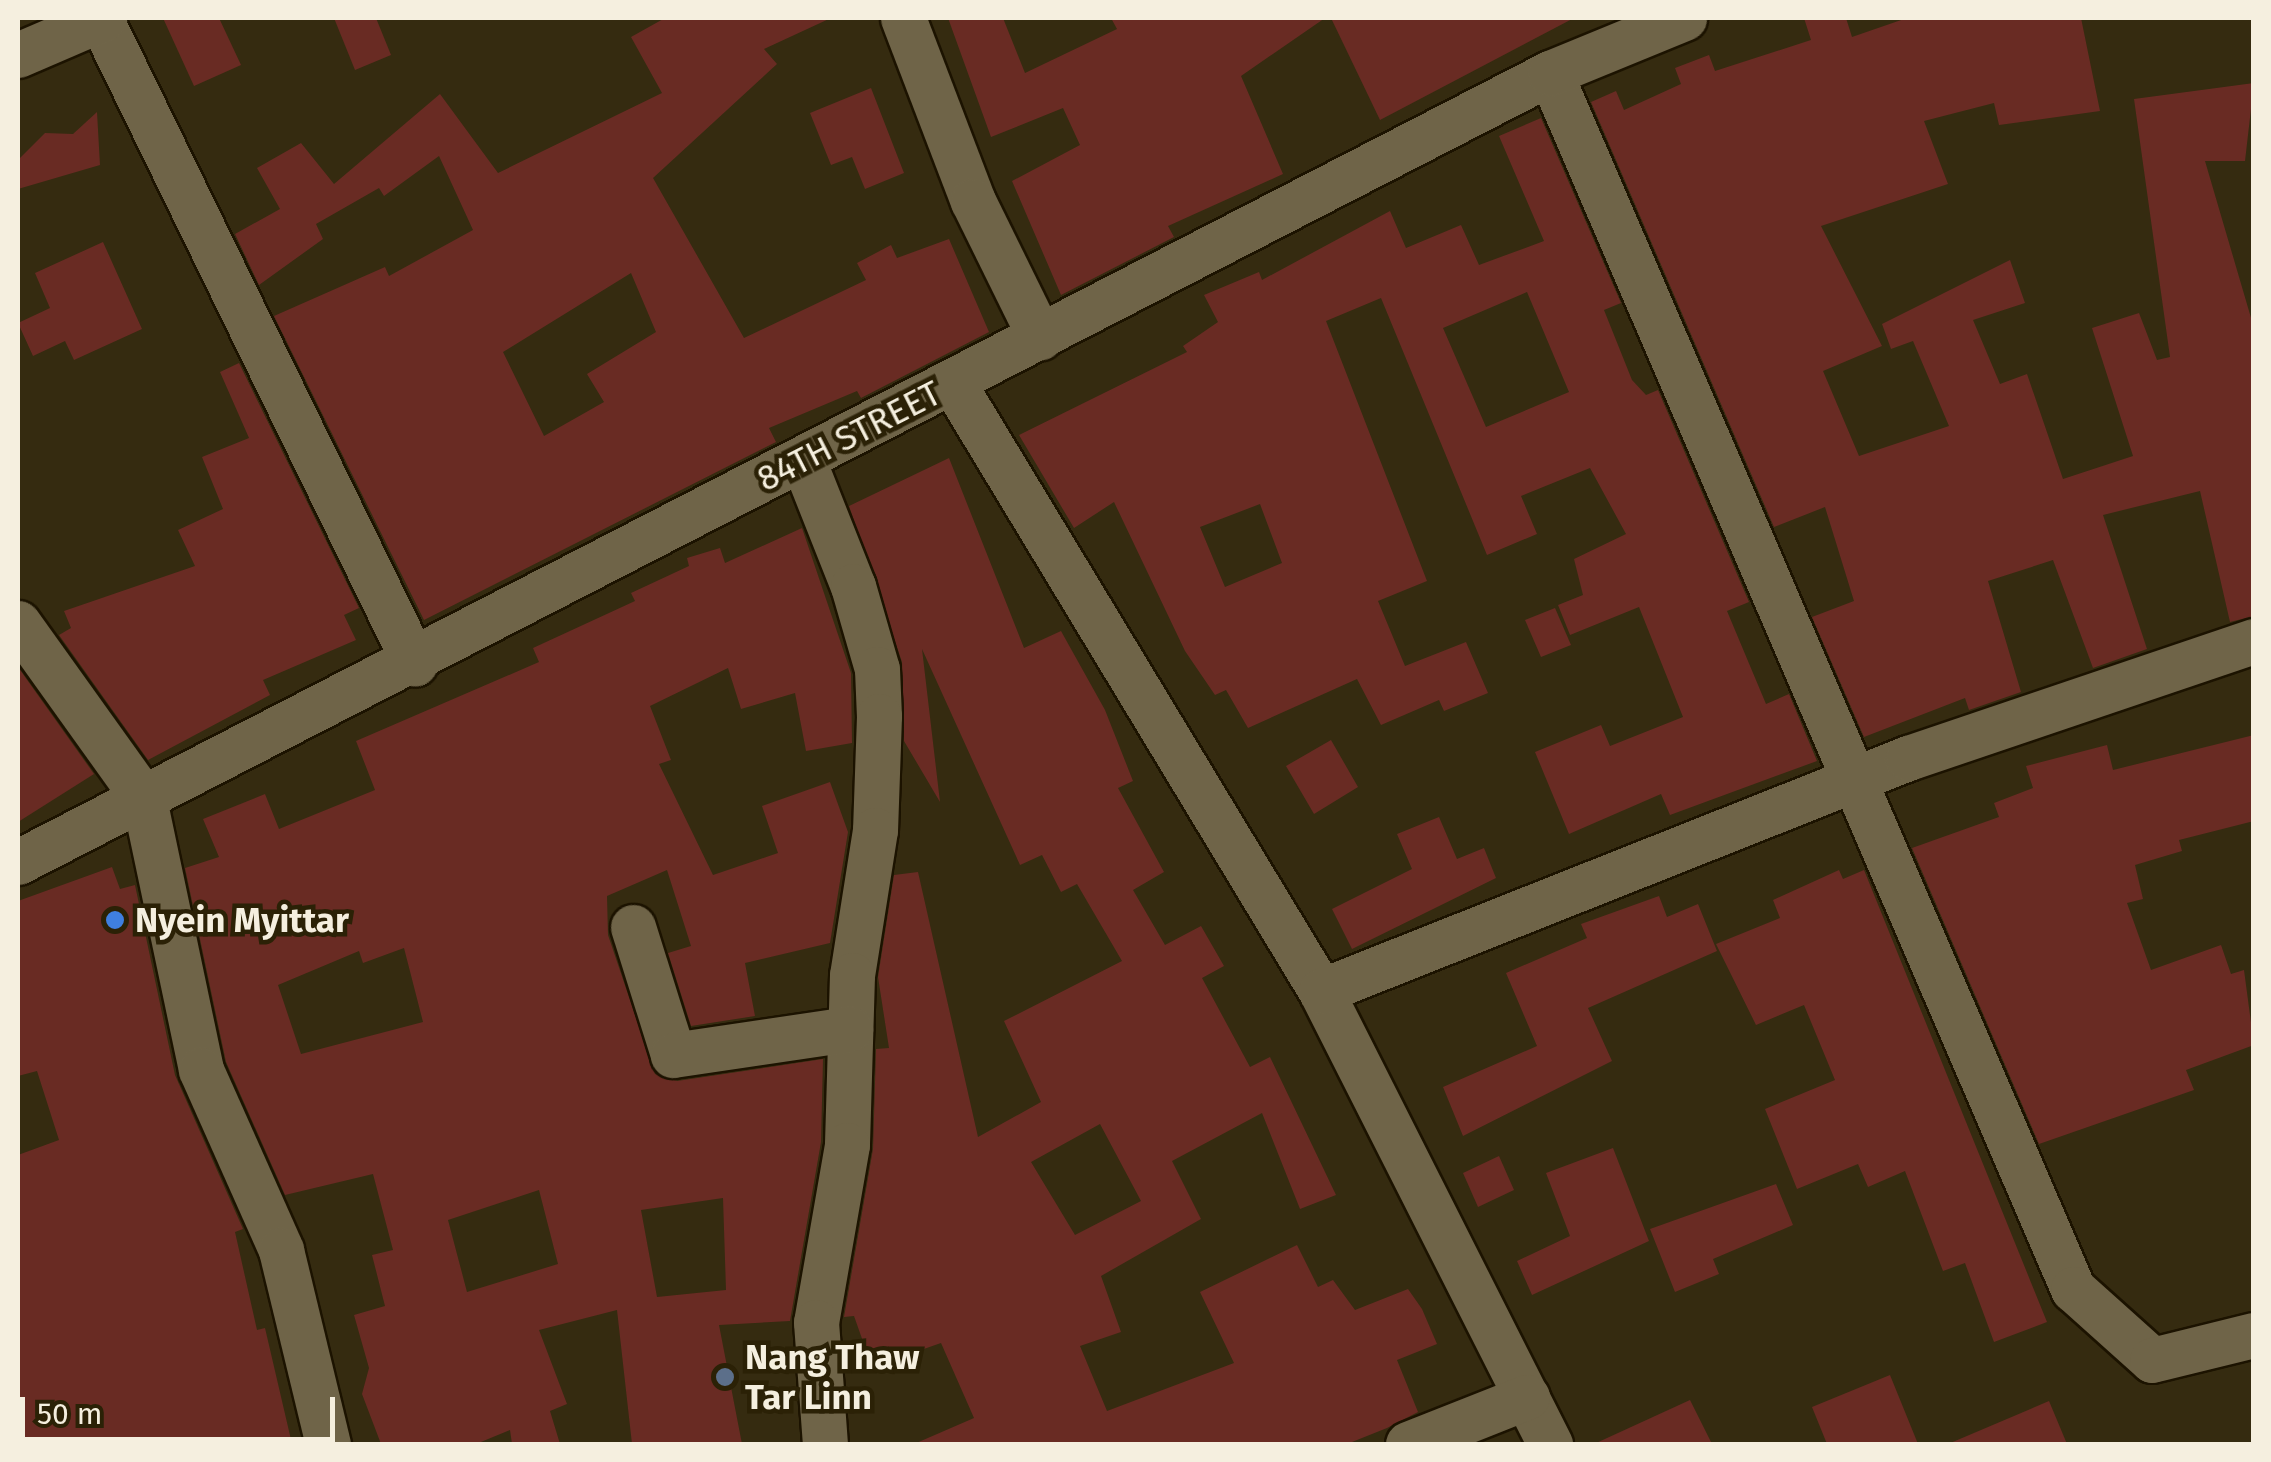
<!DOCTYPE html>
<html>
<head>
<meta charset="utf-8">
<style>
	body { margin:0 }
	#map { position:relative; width:2271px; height:1462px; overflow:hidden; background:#352b10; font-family:"Fira Sans",sans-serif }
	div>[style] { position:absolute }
	.building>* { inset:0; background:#692b23 }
	.roads { filter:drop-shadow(2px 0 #1c1300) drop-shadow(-2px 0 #1c1300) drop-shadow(0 2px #1c1300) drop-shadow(0 -2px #1c1300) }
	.minor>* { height:45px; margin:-22.5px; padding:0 22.5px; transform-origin:22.5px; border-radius:22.5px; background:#6f6448 }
	.dots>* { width:28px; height:28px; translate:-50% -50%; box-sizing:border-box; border:5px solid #2b2106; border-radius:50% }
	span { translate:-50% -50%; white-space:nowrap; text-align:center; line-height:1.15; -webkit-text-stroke:9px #2b2106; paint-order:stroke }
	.street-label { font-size:35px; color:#f5efdf }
	.poi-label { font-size:35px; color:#f5efdf; font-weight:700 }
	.left { translate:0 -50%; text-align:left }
	.frame { position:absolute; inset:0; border:20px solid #f5efdf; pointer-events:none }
	.scale { position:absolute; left:20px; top:1397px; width:315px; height:45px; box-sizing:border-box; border:5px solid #f5efdf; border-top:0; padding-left:12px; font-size:30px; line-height:35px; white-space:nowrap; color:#f5efdf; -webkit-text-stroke:8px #2b2106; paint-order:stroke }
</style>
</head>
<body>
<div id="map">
	<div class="building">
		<div style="clip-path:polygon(163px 18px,219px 18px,241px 65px,194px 86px)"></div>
		<div style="clip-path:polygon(334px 18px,376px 18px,391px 55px,355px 70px)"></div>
		<div style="clip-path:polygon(evenodd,665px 18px,831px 18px,764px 49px,777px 64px,653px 178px,744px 338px,866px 280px,857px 263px,891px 245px,897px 258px,949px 239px,989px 332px,861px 398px,857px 391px,769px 428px,776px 442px,424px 620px,274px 316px,385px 267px,389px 276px,473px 230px,439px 156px,384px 196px,379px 188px,316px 224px,323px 239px,259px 285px,235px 234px,280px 209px,257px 168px,301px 143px,334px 184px,440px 94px,498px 173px,662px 93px,631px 37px,665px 18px,631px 273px,656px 332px,587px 374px,604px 402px,544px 436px,503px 352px,631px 273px)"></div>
		<div style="clip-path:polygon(948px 18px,1003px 18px,1025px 73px,1117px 29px,1111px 18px,1325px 18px,1241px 76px,1283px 174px,1168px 226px,1174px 237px,1061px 295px,1012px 181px,1080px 145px,1063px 108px,991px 137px)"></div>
		<div style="clip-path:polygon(1331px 18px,1574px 18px,1380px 120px)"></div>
		<div style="clip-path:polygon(1804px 18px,1846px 18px,1852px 37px,1907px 18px,2081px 18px,2100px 111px,1999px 125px,1994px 103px,1924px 121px,1948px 184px,1821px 226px,1882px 346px,1823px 371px,1859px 456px,1949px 426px,1913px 341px,1891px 349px,1882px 324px,2010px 260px,2025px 303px,1973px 320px,2000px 384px,2027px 374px,2063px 479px,2133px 456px,2092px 328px,2139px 313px,2157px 360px,2170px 357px,2134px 99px,2254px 83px,2245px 161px,2205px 161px,2254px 328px,2254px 616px,2230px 622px,2200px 491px,2103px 515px,2147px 649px,2093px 668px,2053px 560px,1988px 581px,2021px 692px,1969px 710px,1965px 698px,1864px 737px,1812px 617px,1854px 601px,1825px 507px,1774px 527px,1591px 102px,1616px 91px,1624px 110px,1681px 84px,1675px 68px,1709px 55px,1715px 71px,1811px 40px)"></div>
		<div style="clip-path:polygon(871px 88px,904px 173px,865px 189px,852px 157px,831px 165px,810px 113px)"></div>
		<div style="clip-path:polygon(97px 112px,100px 165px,18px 189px,18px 160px,45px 133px,73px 134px)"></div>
		<div style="clip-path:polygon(evenodd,1541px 118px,1621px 303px,1604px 310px,1632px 380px,1646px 395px,1658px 390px,1749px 602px,1727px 611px,1766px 704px,1789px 694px,1817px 761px,1670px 815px,1661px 794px,1569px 834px,1535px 752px,1601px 725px,1610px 746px,1683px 717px,1639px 607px,1570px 635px,1558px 605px,1583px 595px,1574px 559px,1626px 534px,1590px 468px,1521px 496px,1537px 534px,1487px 555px,1381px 298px,1326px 321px,1427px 581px,1378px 601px,1405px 666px,1466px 642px,1488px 693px,1444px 711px,1439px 700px,1381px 725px,1357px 679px,1248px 728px,1226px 690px,1215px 695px,1185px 651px,1114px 502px,1074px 528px,1019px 435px,1187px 352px,1183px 346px,1218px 322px,1204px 295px,1259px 272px,1262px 280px,1390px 211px,1406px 248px,1461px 225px,1479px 265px,1544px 241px,1499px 136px,1541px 118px,1527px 292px,1569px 392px,1486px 427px,1443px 328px,1527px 292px,1541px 118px,1260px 504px,1282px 563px,1225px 587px,1200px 527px,1260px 504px)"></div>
		<div style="clip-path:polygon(103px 242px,142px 329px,74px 360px,65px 341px,33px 356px,18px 323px,50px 308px,35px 273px)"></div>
		<div style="clip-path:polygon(239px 363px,359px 608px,344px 615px,356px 640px,263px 680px,270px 695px,148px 760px,59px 635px,71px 628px,64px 611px,195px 566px,178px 530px,223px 509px,202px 457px,249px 438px,220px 372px)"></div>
		<div style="clip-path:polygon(evenodd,949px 458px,1024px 648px,1061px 631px,1105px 710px,1133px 781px,1118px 788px,1164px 872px,1133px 890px,1165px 945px,1201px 926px,1224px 966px,1202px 978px,1250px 1067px,1270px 1057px,1336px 1195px,1300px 1209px,1262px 1113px,1172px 1161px,1201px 1219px,1101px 1276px,1121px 1332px,1080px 1346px,1107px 1411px,1234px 1363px,1200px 1292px,1297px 1245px,1318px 1287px,1333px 1280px,1355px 1310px,1408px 1289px,1422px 1309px,1437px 1344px,1397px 1360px,1418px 1412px,1387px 1428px,1347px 1444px,914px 1444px,974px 1418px,941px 1343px,872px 1367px,854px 1316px,844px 1317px,873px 1149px,876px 1049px,889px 1048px,878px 977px,894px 875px,918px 872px,978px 1137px,1041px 1102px,1004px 1021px,1122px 961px,1077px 884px,1061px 892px,1042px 855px,1020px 865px,922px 649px,940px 802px,904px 741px,902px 662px,849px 506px,949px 458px,1100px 1124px,1141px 1201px,1075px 1235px,1031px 1162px,1100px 1124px)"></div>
		<div style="clip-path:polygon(evenodd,802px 528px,851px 673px,852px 743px,806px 751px,795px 693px,741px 709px,728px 668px,650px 706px,671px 760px,659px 764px,713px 875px,778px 853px,762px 806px,830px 782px,848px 832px,830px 943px,745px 963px,755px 1016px,691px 1026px,668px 953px,691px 946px,667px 870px,607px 896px,608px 935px,655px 1074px,677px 1081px,823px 1059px,821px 1142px,790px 1321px,719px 1325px,742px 1444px,632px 1444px,617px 1310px,539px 1330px,567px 1404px,550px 1411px,560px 1444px,512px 1444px,510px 1430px,476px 1444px,381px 1444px,362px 1394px,369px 1368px,354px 1315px,385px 1306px,372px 1255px,393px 1250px,373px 1174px,285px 1195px,226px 1062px,185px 868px,219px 857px,203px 819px,265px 794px,279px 829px,375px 790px,356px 741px,539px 662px,533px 648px,635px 601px,631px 593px,689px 566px,687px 558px,720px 548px,725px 563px,802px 528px,404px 948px,423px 1022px,301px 1054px,278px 985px,359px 951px,363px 963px,404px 948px,802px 528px,539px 1190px,558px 1264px,467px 1292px,448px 1220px,539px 1190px,802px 528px,723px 1198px,726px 1290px,657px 1297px,641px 1210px,723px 1198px)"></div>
		<div style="clip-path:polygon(1555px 608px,1571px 645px,1541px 657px,1525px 620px)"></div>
		<div style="clip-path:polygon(18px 667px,94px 774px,18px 822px)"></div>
		<div style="clip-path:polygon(2254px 735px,2254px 821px,2179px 840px,2182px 851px,2135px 865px,2143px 899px,2127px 903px,2151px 970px,2221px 945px,2231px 974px,2244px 970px,2254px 1045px,2186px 1070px,2194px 1090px,2039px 1144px,1912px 848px,1999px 817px,1994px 803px,2033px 788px,2026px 766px,2107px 745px,2113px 770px)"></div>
		<div style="clip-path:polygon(1331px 740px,1358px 787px,1314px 814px,1286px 766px)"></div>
		<div style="clip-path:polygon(1439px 817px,1457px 859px,1484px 848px,1496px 878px,1352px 949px,1332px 909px,1412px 869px,1397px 834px)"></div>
		<div style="clip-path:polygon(112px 867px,120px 889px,135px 885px,175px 1075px,243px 1229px,235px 1232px,257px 1330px,265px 1328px,292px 1444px,18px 1444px,18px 1155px,59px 1140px,37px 1071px,18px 1076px,18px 901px)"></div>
		<div style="clip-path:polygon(1839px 870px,1843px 879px,1864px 870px,2047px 1322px,1994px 1342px,1965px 1263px,1943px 1271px,1905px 1171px,1868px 1187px,1858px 1164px,1797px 1189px,1765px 1109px,1835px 1080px,1804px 1005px,1756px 1025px,1716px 944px,1780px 918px,1773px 900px)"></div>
		<div style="clip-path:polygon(1659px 896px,1667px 917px,1698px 904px,1717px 951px,1588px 1008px,1612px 1061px,1463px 1136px,1443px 1087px,1537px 1046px,1506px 973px,1587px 938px,1581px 924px)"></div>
		<div style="clip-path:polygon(1613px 1148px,1649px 1241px,1532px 1295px,1517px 1261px,1570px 1236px,1546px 1173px)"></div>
		<div style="clip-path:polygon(1499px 1156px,1514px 1190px,1478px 1207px,1463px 1173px)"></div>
		<div style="clip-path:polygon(1776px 1184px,1793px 1225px,1713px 1259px,1719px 1274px,1675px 1292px,1650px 1229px)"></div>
		<div style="clip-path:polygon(1890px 1375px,1918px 1444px,1827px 1444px,1812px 1407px)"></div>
		<div style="clip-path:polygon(1690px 1400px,1712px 1444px,1594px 1444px)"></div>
		<div style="clip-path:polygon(2049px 1401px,2067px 1444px,1948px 1444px)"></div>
	</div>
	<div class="roads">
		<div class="minor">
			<div style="left:903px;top:18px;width:196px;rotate:69.1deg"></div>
			<div style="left:973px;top:201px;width:152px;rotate:63.8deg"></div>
			<div style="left:101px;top:20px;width:716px;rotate:64.01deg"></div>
			<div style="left:18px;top:55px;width:94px;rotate:-23.3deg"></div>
			<div style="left:1550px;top:73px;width:1324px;rotate:66.73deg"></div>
			<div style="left:2073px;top:1289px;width:106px;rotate:41.9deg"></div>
			<div style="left:2152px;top:1360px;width:105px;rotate:-13.8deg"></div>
			<div style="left:953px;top:383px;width:711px;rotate:58.82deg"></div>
			<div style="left:1321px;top:991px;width:508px;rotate:63.18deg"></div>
			<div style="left:803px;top:460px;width:136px;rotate:68.4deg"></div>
			<div style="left:853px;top:586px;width:86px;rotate:73.9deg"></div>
			<div style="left:877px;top:669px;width:47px;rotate:87.6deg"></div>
			<div style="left:879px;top:716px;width:114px;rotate:92deg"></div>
			<div style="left:875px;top:830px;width:147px;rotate:99deg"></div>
			<div style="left:852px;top:975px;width:170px;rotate:91.7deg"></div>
			<div style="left:847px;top:1145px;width:180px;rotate:99.9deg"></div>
			<div style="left:816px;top:1322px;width:122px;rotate:85.8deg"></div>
			<div style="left:18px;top:623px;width:216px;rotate:54.4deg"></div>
			<div style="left:144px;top:799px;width:277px;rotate:78.1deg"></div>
			<div style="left:201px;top:1070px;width:197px;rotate:66deg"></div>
			<div style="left:281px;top:1250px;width:200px;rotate:76.4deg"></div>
			<div style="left:18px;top:862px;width:1723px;rotate:-27.25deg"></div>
			<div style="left:1550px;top:73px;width:145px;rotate:-22.3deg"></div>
			<div style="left:633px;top:927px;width:134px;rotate:72.6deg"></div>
			<div style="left:673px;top:1055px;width:179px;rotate:-8.4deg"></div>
			<div style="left:1321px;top:991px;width:632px;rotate:-21.65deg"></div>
			<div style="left:1908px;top:758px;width:365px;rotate:-18.7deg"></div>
			<div style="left:1408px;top:1444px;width:128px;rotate:-21.6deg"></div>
		</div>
	</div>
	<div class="dots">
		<div style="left:115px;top:920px;background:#3f7fe0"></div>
		<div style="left:725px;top:1377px;background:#5c6f8a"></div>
	</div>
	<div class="street-label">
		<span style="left:849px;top:436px;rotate:-27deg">84TH STREET</span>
	</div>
	<div class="poi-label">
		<span class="left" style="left:135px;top:920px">Nyein Myittar</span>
		<span class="left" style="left:745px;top:1377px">Nang Thaw<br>Tar Linn</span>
	</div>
	<div class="frame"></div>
	<div class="scale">50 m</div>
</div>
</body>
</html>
